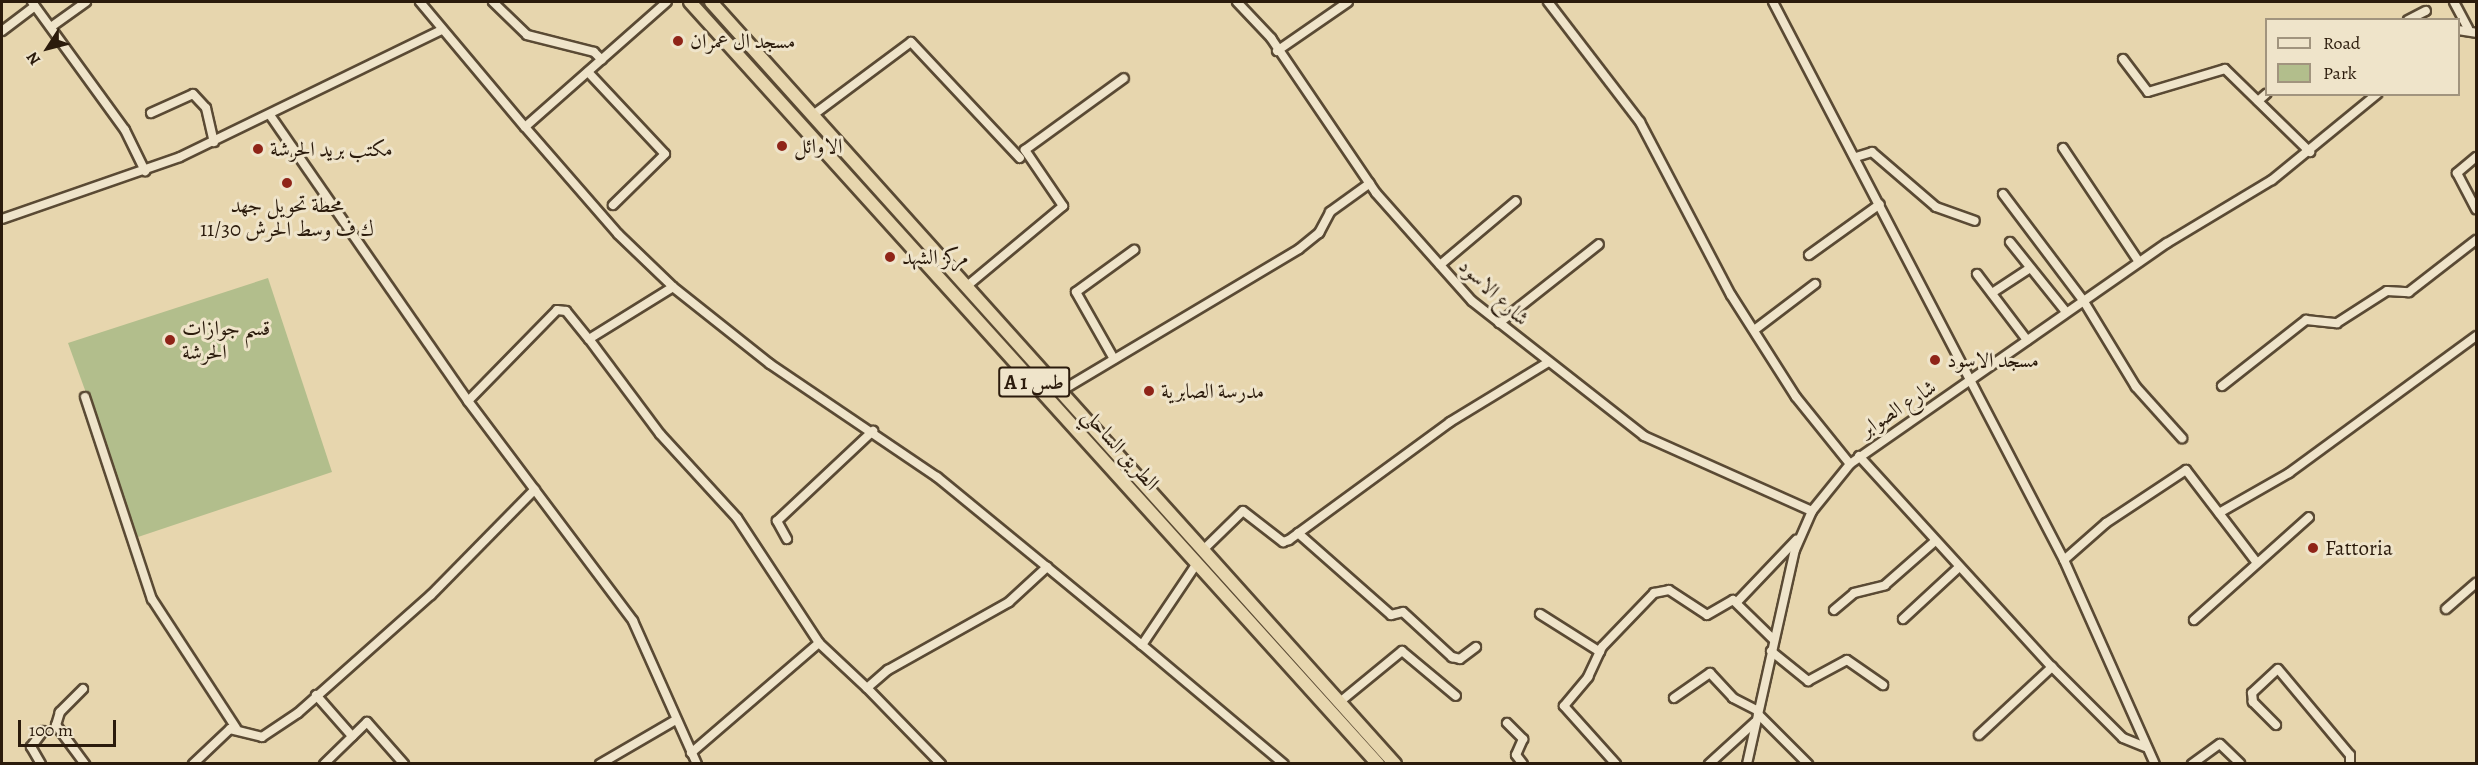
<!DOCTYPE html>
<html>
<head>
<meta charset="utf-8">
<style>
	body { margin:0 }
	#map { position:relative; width:2478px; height:765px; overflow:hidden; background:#e7d6ae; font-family:Alegreya,Amiri,serif }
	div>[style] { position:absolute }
	.green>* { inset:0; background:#b2be8c }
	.roads { filter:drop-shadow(2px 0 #5a4a34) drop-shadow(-2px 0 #5a4a34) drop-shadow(0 2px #5a4a34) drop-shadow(0 -2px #5a4a34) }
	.minor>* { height:8px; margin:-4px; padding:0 4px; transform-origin:4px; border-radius:4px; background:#efe4ca }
	.highway>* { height:12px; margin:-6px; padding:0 6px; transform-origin:6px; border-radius:6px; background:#e7d6ae }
	.dots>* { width:16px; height:16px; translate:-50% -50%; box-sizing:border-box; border:3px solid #efe4ca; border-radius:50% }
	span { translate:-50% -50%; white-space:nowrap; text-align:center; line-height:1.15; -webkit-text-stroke:6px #efe4ca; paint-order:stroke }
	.shield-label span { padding:2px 4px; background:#efe4ca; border:2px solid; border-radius:4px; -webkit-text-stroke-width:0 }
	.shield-label { font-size:20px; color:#2b1b0c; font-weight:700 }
	.poi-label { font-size:21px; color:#2b1b0c }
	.left { translate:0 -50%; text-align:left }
	.street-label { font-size:21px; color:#2b1b0c }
	.frame { position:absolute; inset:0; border:3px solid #2b1b0c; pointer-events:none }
	.legend { position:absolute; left:2265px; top:18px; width:195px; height:78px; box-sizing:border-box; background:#efe4ca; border:2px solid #a1947e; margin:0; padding:8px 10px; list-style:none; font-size:18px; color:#2b1b0c }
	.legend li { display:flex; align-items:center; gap:12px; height:30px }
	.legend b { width:30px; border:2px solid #a1947e }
	.north { position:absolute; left:18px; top:18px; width:60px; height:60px; -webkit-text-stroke:4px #efe4ca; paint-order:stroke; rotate:234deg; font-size:16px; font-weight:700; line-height:24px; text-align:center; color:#2b1b0c }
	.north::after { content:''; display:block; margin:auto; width:21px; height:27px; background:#2b1b0c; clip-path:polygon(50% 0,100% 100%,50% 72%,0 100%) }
	.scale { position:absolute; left:18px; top:720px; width:98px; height:27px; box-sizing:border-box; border:3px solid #2b1b0c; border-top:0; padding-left:8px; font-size:18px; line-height:21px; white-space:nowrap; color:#2b1b0c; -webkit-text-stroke:4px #efe4ca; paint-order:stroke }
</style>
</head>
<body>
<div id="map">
	<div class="green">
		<div style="clip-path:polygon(268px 278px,332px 472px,138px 537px,68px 343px)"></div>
	</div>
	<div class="roads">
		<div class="minor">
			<div style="left:32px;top:2px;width:158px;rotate:54deg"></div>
			<div style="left:125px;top:130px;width:46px;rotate:64deg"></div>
			<div style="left:420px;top:2px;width:163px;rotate:50deg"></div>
			<div style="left:525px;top:127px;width:189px;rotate:-41.4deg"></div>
			<div style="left:493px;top:2px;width:47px;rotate:44.1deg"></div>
			<div style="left:527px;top:35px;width:69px;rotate:14.2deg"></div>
			<div style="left:594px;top:52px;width:11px;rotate:45deg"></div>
			<div style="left:1237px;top:2px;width:50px;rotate:46.6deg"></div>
			<div style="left:1271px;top:38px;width:187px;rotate:55.9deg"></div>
			<div style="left:1376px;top:193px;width:144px;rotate:48.4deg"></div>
			<div style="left:1472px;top:301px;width:219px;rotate:38.1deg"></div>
			<div style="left:1644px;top:436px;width:184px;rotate:24.1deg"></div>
			<div style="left:1548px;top:2px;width:151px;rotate:52.5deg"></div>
			<div style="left:1640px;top:122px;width:195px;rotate:62.3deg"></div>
			<div style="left:1731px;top:295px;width:121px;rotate:57.5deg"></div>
			<div style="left:1796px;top:397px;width:86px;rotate:51.1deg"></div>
			<div style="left:1773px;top:2px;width:629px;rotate:62.46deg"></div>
			<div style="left:2064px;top:560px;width:223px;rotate:66deg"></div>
			<div style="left:2454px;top:2px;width:30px;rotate:62deg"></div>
			<div style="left:2408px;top:20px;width:20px;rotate:-27deg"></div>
			<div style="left:51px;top:27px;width:43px;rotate:-35.5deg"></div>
			<div style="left:2458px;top:30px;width:18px;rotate:9deg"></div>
			<div style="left:2px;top:31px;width:41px;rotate:-37.1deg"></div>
			<div style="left:1277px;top:51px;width:86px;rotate:-34.6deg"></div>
			<div style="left:2123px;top:59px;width:41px;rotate:52.9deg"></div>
			<div style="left:2148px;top:92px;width:80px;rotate:-16.6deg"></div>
			<div style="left:2225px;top:69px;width:119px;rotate:44.3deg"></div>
			<div style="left:588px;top:72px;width:112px;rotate:46.8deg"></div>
			<div style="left:665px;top:154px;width:73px;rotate:135.6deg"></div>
			<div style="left:2258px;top:101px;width:11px;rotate:-41deg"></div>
			<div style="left:151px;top:113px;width:46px;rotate:-24.3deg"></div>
			<div style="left:193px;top:94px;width:19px;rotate:47deg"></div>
			<div style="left:206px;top:108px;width:35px;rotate:77deg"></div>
			<div style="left:270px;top:115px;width:348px;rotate:55.3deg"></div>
			<div style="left:468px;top:401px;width:275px;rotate:53.1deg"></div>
			<div style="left:633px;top:621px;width:157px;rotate:65.9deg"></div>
			<div style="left:813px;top:115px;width:122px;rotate:-36.7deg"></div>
			<div style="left:911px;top:42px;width:159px;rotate:46.8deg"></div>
			<div style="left:525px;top:127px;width:142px;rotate:49deg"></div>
			<div style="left:618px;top:234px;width:76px;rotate:43.9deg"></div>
			<div style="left:673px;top:287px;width:124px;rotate:38.4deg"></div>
			<div style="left:770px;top:364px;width:202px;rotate:34.1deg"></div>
			<div style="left:937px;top:477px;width:142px;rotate:39.3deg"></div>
			<div style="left:2063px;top:148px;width:137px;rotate:56.3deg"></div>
			<div style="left:1856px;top:157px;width:17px;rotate:-17deg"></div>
			<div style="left:1872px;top:152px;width:84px;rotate:40.7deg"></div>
			<div style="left:1936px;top:207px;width:41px;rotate:19.7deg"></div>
			<div style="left:2476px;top:157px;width:25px;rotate:140deg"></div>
			<div style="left:2457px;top:173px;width:41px;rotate:62.2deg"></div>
			<div style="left:2003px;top:194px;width:133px;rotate:53deg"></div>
			<div style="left:2083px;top:300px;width:102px;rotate:58.7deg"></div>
			<div style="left:2136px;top:387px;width:69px;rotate:48deg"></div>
			<div style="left:2px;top:219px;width:188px;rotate:-19.2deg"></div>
			<div style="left:180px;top:157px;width:291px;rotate:-25.9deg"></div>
			<div style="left:2010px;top:242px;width:90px;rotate:51.3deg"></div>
			<div style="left:1809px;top:255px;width:87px;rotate:-35.7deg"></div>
			<div style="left:1440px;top:265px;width:99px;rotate:-40.1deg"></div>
			<div style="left:1977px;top:274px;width:83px;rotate:52.9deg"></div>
			<div style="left:967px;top:286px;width:125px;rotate:-39.8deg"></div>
			<div style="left:1063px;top:206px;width:68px;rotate:-124.2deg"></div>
			<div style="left:1025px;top:150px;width:122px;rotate:-36deg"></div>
			<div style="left:673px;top:287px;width:99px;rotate:148.2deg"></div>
			<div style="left:589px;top:339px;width:119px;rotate:53.2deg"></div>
			<div style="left:660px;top:434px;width:114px;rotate:47.5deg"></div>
			<div style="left:737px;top:518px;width:149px;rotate:56.7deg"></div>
			<div style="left:819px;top:643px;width:66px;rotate:43.2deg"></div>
			<div style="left:1992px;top:293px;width:45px;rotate:-33.3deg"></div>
			<div style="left:1499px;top:323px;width:127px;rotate:-38.3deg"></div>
			<div style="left:1757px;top:328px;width:73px;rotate:-37.2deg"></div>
			<div style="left:1114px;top:359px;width:77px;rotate:-119.6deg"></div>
			<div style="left:1076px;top:292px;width:72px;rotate:-35.9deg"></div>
			<div style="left:2222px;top:386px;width:107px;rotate:-38.2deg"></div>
			<div style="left:2306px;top:320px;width:31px;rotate:6deg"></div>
			<div style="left:2337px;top:323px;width:59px;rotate:-32.6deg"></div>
			<div style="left:2387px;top:291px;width:22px;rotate:3deg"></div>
			<div style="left:2409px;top:292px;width:85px;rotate:-37.8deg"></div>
			<div style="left:1061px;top:391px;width:277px;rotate:-30.8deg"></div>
			<div style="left:1299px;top:249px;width:26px;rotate:-39deg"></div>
			<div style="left:1319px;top:233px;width:24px;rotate:-62deg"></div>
			<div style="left:1330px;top:212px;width:49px;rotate:-35.9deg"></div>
			<div style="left:85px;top:397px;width:213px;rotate:71.7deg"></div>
			<div style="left:152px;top:599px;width:154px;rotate:56.9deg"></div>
			<div style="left:468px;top:401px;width:127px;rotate:-45.6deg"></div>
			<div style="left:557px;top:310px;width:9px;rotate:6deg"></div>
			<div style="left:566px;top:311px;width:36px;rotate:51deg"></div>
			<div style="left:1859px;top:456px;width:286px;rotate:47.6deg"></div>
			<div style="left:2052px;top:667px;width:100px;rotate:45deg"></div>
			<div style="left:2123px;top:738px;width:24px;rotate:22deg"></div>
			<div style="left:2219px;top:513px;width:81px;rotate:-29.7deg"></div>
			<div style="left:2289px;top:473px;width:232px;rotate:-36.2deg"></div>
			<div style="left:1298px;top:533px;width:124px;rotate:41.4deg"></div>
			<div style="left:1391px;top:615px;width:12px;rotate:-14deg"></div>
			<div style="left:1403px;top:612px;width:67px;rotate:42.6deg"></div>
			<div style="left:1452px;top:657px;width:8px;rotate:14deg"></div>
			<div style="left:1460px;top:659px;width:20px;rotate:-37deg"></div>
			<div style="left:787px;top:539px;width:21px;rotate:-119deg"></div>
			<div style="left:777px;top:521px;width:132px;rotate:-43.2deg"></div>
			<div style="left:1202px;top:551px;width:57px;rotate:-44.3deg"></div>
			<div style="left:1243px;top:511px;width:51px;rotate:37.8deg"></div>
			<div style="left:1283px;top:542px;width:6px;rotate:-18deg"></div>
			<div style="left:1289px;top:540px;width:200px;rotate:-36.2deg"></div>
			<div style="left:1450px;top:422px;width:114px;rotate:-31.3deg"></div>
			<div style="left:2064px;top:560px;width:56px;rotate:-41.4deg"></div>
			<div style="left:2106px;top:523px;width:96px;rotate:-33.5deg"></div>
			<div style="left:2186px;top:470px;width:117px;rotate:52.6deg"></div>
			<div style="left:1737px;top:602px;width:86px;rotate:-46.4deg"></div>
			<div style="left:2446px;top:609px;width:40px;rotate:-41deg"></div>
			<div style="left:1834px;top:610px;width:26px;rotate:-40deg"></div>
			<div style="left:1854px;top:593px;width:32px;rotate:-14deg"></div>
			<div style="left:1885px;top:585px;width:64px;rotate:-41.2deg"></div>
			<div style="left:1540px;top:614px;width:71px;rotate:32.3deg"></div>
			<div style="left:1903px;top:619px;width:74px;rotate:-42.8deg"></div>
			<div style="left:2194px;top:620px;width:154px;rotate:-41.8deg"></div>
			<div style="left:1142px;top:645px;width:185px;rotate:40deg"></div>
			<div style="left:1771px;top:651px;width:48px;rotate:39deg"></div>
			<div style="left:1808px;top:681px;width:44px;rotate:-28.3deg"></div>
			<div style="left:1847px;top:660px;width:44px;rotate:34.8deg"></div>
			<div style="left:83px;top:689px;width:33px;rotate:135deg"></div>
			<div style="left:60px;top:712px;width:14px;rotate:107deg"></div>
			<div style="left:56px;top:725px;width:49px;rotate:53.4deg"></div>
			<div style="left:316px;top:695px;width:55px;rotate:48.7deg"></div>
			<div style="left:1674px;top:698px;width:44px;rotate:-34.8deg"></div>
			<div style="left:1710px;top:673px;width:34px;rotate:47deg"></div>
			<div style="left:1733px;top:698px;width:28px;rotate:27deg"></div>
			<div style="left:1341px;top:701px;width:79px;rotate:-39.3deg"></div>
			<div style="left:1402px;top:651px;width:70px;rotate:39.8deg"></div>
			<div style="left:1758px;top:714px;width:71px;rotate:45deg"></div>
			<div style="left:1507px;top:723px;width:23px;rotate:45deg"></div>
			<div style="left:1523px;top:739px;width:17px;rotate:114deg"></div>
			<div style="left:1516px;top:755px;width:11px;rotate:52deg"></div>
			<div style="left:2276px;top:725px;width:33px;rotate:-135deg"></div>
			<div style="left:2253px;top:702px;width:9px;rotate:-96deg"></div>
			<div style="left:2252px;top:693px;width:35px;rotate:-43deg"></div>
			<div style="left:2278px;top:669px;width:112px;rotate:50.1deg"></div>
			<div style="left:2350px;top:755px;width:9px;rotate:90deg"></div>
			<div style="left:1979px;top:735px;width:100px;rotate:-43deg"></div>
			<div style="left:691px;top:753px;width:169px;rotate:-40.7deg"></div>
			<div style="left:41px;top:764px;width:20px;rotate:-120deg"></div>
			<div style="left:31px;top:747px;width:20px;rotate:-53deg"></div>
			<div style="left:193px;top:764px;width:51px;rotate:-43.4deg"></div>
			<div style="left:230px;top:729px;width:33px;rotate:14deg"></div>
			<div style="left:262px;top:737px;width:43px;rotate:-33.7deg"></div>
			<div style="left:298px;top:713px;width:178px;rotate:-41.6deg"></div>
			<div style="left:431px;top:595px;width:148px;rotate:-45.5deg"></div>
			<div style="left:324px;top:764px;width:60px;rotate:-44.3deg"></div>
			<div style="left:367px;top:722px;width:56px;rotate:48.6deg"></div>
			<div style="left:600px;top:764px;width:86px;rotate:-30.2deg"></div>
			<div style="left:941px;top:764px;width:106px;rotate:-134.2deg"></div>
			<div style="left:867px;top:688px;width:28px;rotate:-41deg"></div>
			<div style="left:888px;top:670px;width:139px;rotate:-29.3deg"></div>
			<div style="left:1009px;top:602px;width:52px;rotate:-42.6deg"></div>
			<div style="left:1047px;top:567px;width:123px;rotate:39.4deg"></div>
			<div style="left:1142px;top:645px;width:99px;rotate:-56.1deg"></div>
			<div style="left:1616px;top:764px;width:78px;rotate:-131.9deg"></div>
			<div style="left:1564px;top:706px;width:38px;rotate:-50deg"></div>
			<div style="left:1588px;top:677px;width:33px;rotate:-65deg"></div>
			<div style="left:1602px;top:647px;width:75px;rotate:-46.1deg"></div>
			<div style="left:1654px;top:593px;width:15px;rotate:-11deg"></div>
			<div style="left:1669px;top:590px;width:45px;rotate:33.3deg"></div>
			<div style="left:1707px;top:615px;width:30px;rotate:-30deg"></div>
			<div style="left:1733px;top:600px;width:57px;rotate:44.3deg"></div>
			<div style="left:1709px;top:764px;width:62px;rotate:-42.4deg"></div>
			<div style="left:1747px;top:764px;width:219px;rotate:-77.4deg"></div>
			<div style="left:1795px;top:550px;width:43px;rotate:-66.4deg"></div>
			<div style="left:1812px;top:511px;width:60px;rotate:-51deg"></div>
			<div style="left:1850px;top:464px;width:386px;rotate:-34.9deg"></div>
			<div style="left:2167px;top:243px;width:122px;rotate:-31deg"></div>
			<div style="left:2272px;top:180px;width:136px;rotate:-39.3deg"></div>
			<div style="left:2192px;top:764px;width:34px;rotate:-36deg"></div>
			<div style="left:2220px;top:744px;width:28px;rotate:44deg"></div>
		</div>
		<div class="highway">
			<div style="left:690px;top:2px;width:1027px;rotate:47.92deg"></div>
			<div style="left:711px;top:2px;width:1024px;rotate:48.09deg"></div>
		</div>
	</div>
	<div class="dots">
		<div style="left:678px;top:41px;background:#8f2418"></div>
		<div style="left:782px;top:146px;background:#8f2418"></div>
		<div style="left:258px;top:149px;background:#8f2418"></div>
		<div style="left:287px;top:183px;background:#8f2418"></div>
		<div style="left:890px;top:257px;background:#8f2418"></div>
		<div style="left:170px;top:340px;background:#8f2418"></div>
		<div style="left:1935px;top:360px;background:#8f2418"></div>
		<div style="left:1149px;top:391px;background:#8f2418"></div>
		<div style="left:2313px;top:548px;background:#8f2418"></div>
	</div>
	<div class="shield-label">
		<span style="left:1034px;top:382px">A 1 طس</span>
	</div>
	<div class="poi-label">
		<span class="left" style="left:690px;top:41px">مسجد ال عمران</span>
		<span class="left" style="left:794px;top:146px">الاوائل</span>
		<span class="left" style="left:270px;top:149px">مكتب بريد الحرشة</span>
		<span style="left:287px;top:217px">محطة تحويل جهد<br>11/30 ك ف وسط الحرش</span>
		<span class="left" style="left:902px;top:257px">مركز الشهد</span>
		<span class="left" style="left:182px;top:340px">قسم جوازات<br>الحرشة</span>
		<span class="left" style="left:1947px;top:360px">مسجد الاسود</span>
		<span class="left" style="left:1161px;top:391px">مدرسة الصابرية</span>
		<span class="left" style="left:2325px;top:548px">Fattoria</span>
	</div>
	<div class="street-label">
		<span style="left:1494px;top:292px;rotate:43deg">شارع الاسود</span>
		<span style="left:1898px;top:408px;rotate:-33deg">شارع الصوابر</span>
		<span style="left:1121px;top:449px;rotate:48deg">الطريق الساحلي</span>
	</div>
	<div class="frame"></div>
	<ul class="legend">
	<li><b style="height:8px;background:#efe4ca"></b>Road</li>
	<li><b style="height:16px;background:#b2be8c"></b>Park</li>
	</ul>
	<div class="north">N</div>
	<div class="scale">100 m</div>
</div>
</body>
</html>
